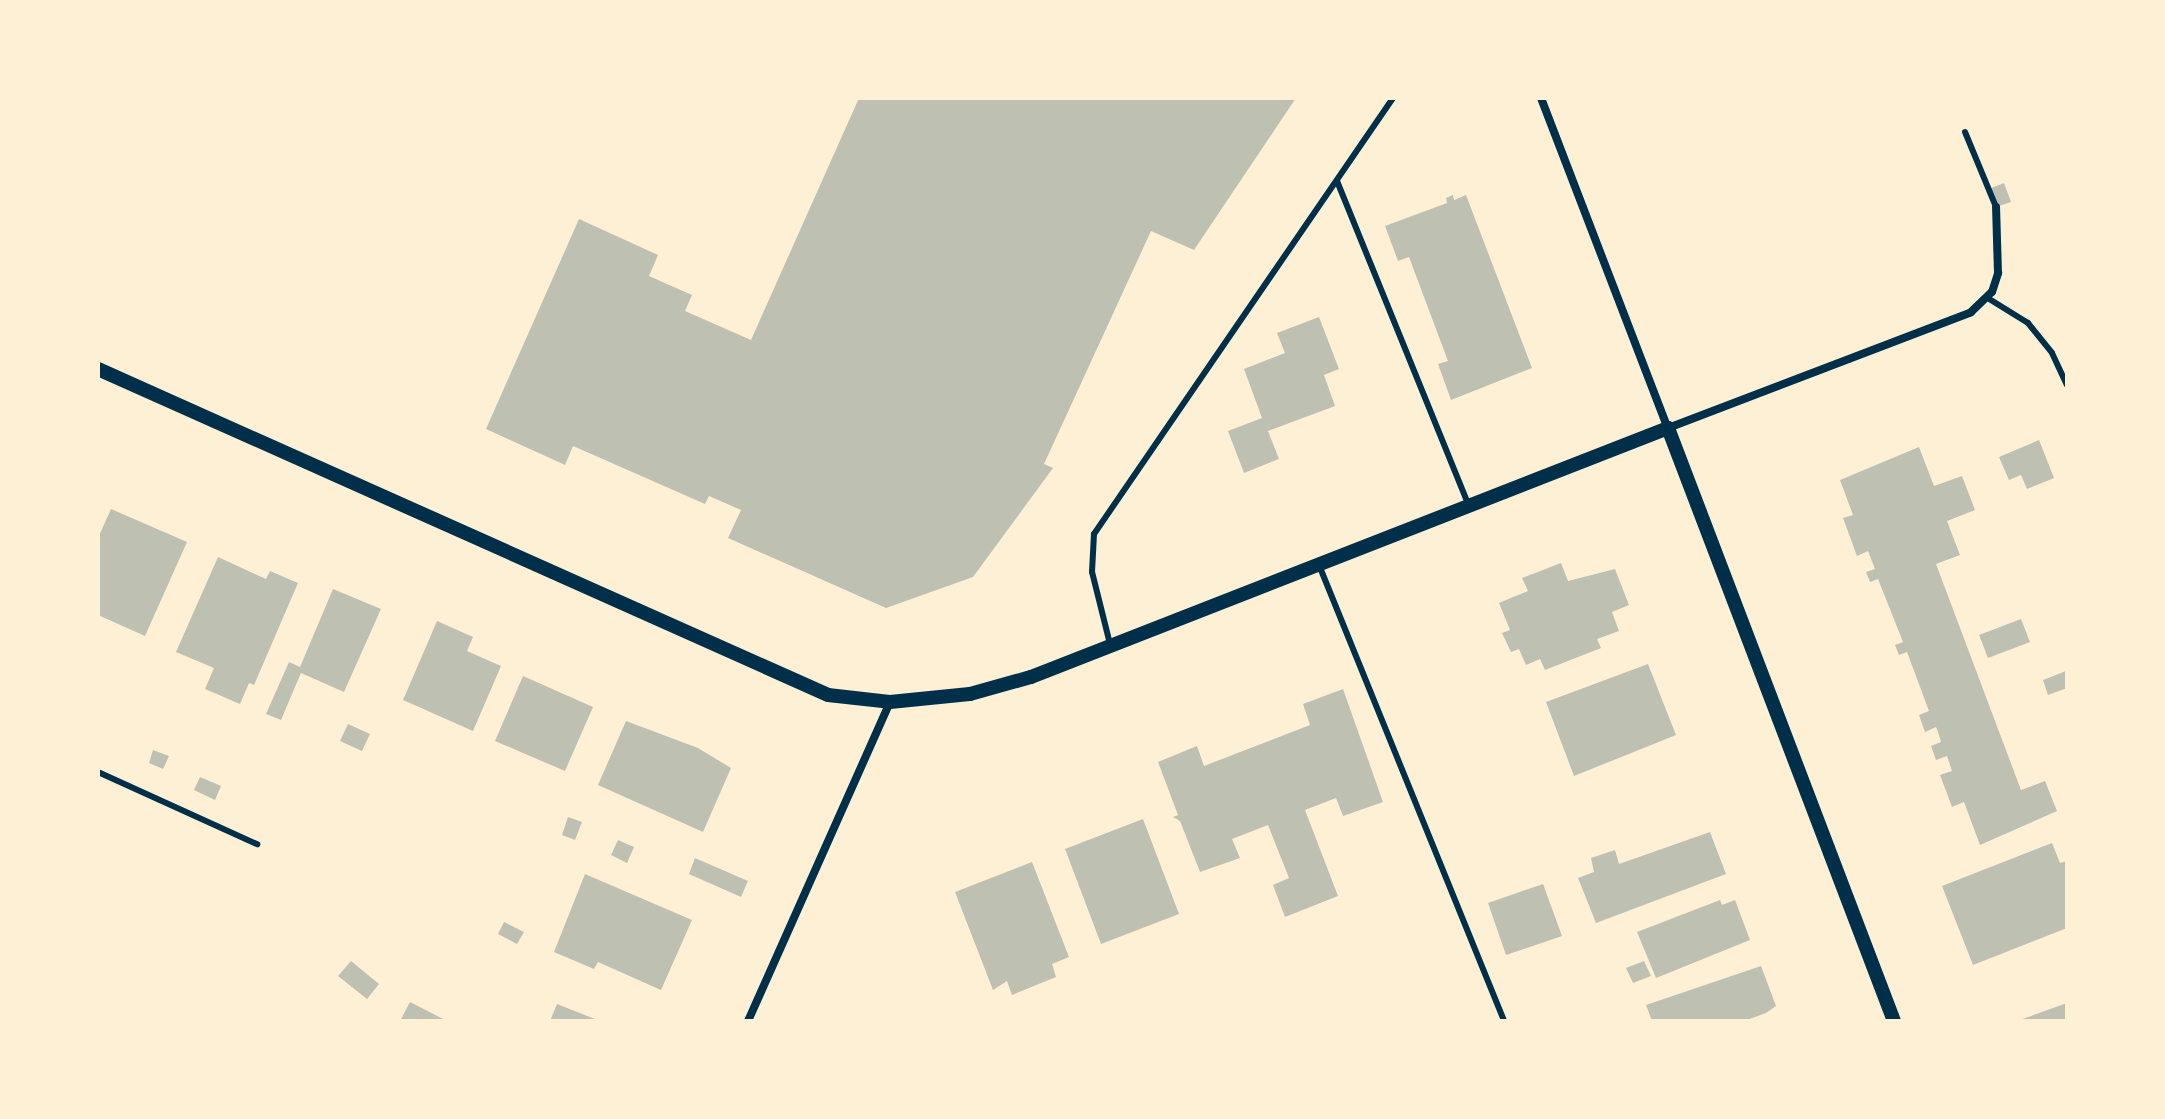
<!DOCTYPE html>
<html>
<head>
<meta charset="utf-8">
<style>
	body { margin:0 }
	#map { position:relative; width:2165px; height:1119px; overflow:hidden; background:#fdf0d5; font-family:Lato,sans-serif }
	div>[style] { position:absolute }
	.building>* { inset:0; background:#bec0b2 }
	.service>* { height:6px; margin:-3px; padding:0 3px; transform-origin:3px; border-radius:3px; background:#003049 }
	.minor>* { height:8px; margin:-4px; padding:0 4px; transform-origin:4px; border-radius:4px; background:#003049 }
	.tertiary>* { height:14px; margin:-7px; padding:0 7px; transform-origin:7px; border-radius:7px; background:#003049 }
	span { translate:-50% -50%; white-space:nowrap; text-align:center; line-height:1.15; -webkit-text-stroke:7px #fdf0d5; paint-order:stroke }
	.frame { position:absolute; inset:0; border:100px solid #fdf0d5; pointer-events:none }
</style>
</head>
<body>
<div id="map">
	<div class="building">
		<div style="clip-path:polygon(859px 98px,1296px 98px,1194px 250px,1151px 231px,1044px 464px,1053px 468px,973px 577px,886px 608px,728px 538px,741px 510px,709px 496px,705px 504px,573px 446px,565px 465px,486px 429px,579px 219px,658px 255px,649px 276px,692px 295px,685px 311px,751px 340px)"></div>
		<div style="clip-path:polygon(2004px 183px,2011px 202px,1996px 207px,1989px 189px)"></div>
		<div style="clip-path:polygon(1453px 195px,1454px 200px,1466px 195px,1532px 368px,1451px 400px,1438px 364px,1448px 361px,1409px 257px,1398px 261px,1385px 226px,1447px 203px,1446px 198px)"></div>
		<div style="clip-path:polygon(1319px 317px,1339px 369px,1324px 375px,1335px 406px,1268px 431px,1279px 459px,1244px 473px,1228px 431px,1262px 418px,1244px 369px,1285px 353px,1277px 333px)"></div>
		<div style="clip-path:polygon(2039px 440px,2054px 478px,2027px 489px,2021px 475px,2009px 480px,1999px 457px)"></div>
		<div style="clip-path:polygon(1919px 447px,1934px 486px,1962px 476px,1975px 510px,1947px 521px,1960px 555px,1936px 564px,2021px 790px,2045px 781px,2057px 811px,1980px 845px,1964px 802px,1952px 807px,1940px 775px,1952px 771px,1947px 756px,1936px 760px,1931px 746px,1941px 742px,1939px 735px,1936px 727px,1925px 732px,1919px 715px,1929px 711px,1907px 652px,1899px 655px,1895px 645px,1903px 642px,1878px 579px,1870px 582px,1866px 572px,1875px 569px,1868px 551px,1857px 556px,1843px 518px,1853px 515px,1840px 480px)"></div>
		<div style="clip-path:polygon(111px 509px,187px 542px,145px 636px,98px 615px,98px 538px)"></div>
		<div style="clip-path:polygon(218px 557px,266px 579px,270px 571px,298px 583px,254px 685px,249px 683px,240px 704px,205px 689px,214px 668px,176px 652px)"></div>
		<div style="clip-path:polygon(1561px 563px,1568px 581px,1615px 569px,1629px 605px,1612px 612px,1619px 631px,1597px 639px,1601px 648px,1545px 670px,1540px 659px,1526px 665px,1519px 649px,1511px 652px,1502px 633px,1510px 630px,1499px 603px,1528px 591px,1522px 578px)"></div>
		<div style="clip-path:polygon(333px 589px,381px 609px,344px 692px,301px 673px,281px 720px,266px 714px,289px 662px,300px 667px)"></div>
		<div style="clip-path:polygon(2021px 619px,2030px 642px,1988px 658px,1979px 635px)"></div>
		<div style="clip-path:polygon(437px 621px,473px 637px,467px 651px,501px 666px,473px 731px,403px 700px)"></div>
		<div style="clip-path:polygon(1648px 664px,1676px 735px,1574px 776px,1546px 702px)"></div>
		<div style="clip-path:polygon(2066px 671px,2067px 688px,2048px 695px,2043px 680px)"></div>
		<div style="clip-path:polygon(523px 676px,593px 707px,565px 771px,495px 741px)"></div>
		<div style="clip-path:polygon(1343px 689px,1383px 802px,1343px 816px,1336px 798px,1305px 810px,1338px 896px,1285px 917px,1273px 885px,1289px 878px,1268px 825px,1232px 839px,1240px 858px,1200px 872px,1180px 821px,1173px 817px,1178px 815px,1158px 762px,1197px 746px,1204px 766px,1310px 725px,1303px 704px)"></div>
		<div style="clip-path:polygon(626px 721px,698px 748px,731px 768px,703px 832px,598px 785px)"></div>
		<div style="clip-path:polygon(348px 724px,370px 734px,362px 751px,340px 741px)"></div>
		<div style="clip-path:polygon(153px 750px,169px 756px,163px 769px,149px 763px)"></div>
		<div style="clip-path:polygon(200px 777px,221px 786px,215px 800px,194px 790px)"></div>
		<div style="clip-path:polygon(568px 817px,582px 822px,575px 840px,562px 835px)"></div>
		<div style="clip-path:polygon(1143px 819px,1179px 914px,1101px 944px,1065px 849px)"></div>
		<div style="clip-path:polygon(1710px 832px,1726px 874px,1596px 923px,1578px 878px,1594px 872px,1591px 858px,1615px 850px,1619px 864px)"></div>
		<div style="clip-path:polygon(618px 840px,634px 847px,627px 863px,611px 855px)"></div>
		<div style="clip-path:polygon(2052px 843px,2060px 863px,2067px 861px,2067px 928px,1973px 965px,1942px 886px)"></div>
		<div style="clip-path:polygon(695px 858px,748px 881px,741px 897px,689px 874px)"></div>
		<div style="clip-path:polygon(1032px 862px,1069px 957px,1052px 964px,1056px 977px,1012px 995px,1007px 981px,993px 990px,955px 892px)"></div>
		<div style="clip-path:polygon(585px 874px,692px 920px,661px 990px,598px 962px,594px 969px,554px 952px)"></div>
		<div style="clip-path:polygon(1543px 884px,1562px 936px,1506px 955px,1488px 903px)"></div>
		<div style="clip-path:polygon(1720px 900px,1722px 905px,1735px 900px,1750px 940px,1656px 978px,1637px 932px)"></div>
		<div style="clip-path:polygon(504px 922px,524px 932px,517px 944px,498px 934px)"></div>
		<div style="clip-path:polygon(351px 961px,379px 984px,367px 999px,338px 976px)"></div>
		<div style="clip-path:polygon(1644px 961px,1651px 976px,1633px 983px,1626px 968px)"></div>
		<div style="clip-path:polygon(1761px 966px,1776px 1006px,1766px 1013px,1744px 1021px,1652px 1021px,1646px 1005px)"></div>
		<div style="clip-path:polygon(410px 1002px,447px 1021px,400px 1021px)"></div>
		<div style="clip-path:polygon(2067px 1003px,2067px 1021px,2017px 1021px)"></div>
		<div style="clip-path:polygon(557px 1004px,600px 1021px,550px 1021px)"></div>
	</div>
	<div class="service">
		<div style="left:1965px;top:132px;width:81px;rotate:67.5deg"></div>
		<div style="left:1337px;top:181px;width:349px;rotate:67.9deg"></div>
		<div style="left:1986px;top:297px;width:49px;rotate:31.8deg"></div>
		<div style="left:2028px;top:323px;width:38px;rotate:51deg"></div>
		<div style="left:2052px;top:353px;width:35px;rotate:65deg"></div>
		<div style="left:1319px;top:565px;width:492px;rotate:67.9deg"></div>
		<div style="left:1110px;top:644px;width:74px;rotate:-104deg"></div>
		<div style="left:1092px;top:572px;width:38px;rotate:-87deg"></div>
		<div style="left:1094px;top:534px;width:529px;rotate:-55.56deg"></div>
		<div style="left:98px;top:772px;width:175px;rotate:24.4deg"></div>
	</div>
	<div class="minor">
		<div style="left:1541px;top:98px;width:354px;rotate:69deg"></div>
		<div style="left:1668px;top:428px;width:324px;rotate:-20.9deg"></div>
		<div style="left:1971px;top:312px;width:29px;rotate:-44deg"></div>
		<div style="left:1992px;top:292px;width:20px;rotate:-72deg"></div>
		<div style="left:1998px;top:273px;width:66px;rotate:-91.7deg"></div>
		<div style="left:748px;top:1021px;width:349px;rotate:-66deg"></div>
	</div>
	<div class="tertiary">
		<div style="left:98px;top:369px;width:799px;rotate:24.06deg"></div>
		<div style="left:828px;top:695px;width:62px;rotate:6.4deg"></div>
		<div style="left:890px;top:702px;width:80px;rotate:-5.7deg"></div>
		<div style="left:970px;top:694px;width:63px;rotate:-15.6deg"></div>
		<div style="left:1031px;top:677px;width:684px;rotate:-21.35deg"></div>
		<div style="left:1668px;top:428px;width:635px;rotate:69.14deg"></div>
	</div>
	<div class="frame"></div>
</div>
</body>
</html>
